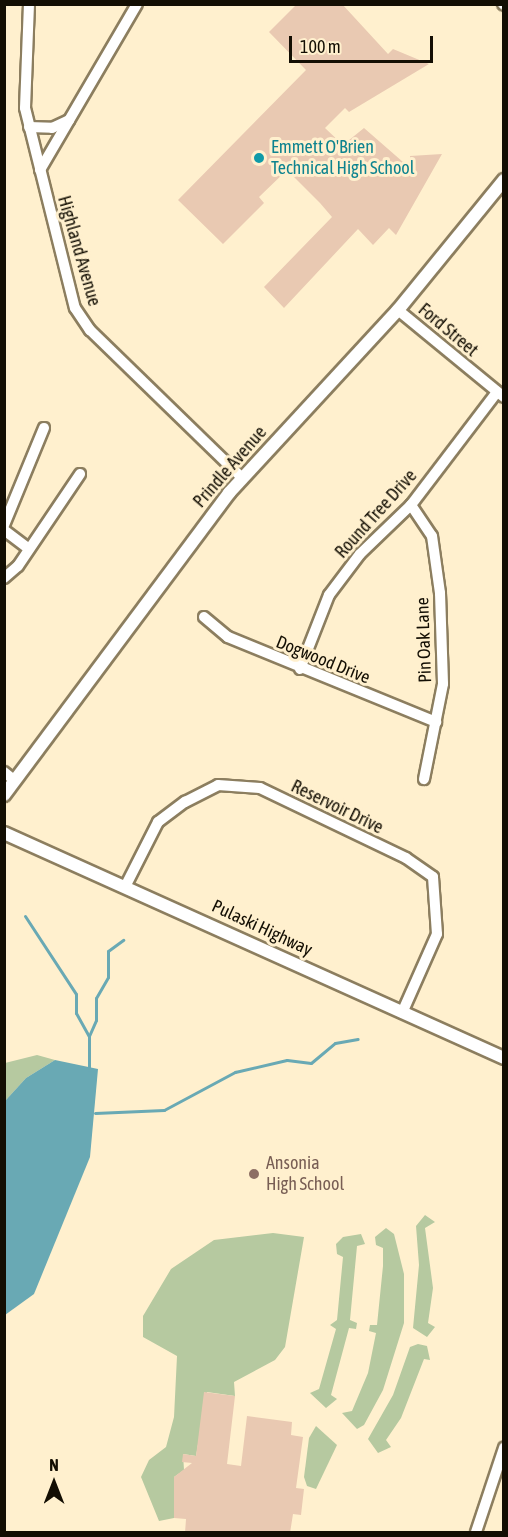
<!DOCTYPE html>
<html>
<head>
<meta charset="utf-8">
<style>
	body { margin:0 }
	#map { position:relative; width:508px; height:1537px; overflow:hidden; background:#fff0ce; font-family:"Asap Condensed",sans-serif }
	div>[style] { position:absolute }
	.green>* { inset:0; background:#b6c9a0 }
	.water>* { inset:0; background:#69a9b4 }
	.stream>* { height:3px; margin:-1.5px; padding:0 1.5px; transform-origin:1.5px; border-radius:1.5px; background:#69a9b4 }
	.building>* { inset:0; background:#e9c9b2 }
	.roads { filter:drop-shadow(2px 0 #8c7e5f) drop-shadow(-2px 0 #8c7e5f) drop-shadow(0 2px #8c7e5f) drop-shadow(0 -2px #8c7e5f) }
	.minor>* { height:10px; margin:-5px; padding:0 5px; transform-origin:5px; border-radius:5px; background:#fff }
	.major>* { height:12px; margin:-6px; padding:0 6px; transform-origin:6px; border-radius:6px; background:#fff }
	.dots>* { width:16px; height:16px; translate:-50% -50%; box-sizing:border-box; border:3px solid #fff0ce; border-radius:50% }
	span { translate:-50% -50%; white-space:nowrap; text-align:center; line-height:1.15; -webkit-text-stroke:6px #fff0ce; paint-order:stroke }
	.culture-label { font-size:18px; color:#0d838f }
	.left { translate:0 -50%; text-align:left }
	.street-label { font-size:18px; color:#130e03 }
	.education-label { font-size:18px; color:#785e54 }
	.frame { position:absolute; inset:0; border:6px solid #130e03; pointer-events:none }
	.north { position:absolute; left:24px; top:1453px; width:60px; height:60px; -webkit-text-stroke:4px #fff0ce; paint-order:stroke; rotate:0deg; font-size:16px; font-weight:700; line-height:24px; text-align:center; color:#130e03 }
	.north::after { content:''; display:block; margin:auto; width:21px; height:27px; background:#130e03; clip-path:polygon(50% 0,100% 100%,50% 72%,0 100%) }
	.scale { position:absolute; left:289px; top:36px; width:144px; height:27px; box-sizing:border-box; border:3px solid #130e03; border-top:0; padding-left:8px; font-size:18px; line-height:21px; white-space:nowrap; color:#130e03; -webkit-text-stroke:4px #fff0ce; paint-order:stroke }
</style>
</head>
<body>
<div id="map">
	<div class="green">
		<div style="clip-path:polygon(37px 1055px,55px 1060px,26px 1078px,5px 1101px,5px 1063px)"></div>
		<div style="clip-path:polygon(425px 1215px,435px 1222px,425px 1228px,433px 1288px,428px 1323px,435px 1327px,427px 1337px,413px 1328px,419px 1265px,416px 1226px)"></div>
		<div style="clip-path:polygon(386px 1228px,394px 1234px,404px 1274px,404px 1323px,383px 1390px,364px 1425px,357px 1429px,342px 1413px,352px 1411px,368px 1373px,376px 1333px,369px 1331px,370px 1325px,377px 1325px,383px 1266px,383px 1248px,376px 1245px,375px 1237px)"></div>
		<div style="clip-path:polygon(273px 1233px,304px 1237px,285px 1347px,275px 1360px,234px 1382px,235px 1396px,207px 1392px,196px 1456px,183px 1454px,184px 1470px,174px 1477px,174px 1518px,159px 1521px,141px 1477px,149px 1460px,166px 1447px,174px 1417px,177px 1356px,143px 1337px,143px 1316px,171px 1269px,214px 1240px)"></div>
		<div style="clip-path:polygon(361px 1234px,365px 1244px,357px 1246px,350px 1320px,357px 1323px,356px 1329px,349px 1328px,331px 1395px,337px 1399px,326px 1408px,310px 1393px,319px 1389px,336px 1329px,330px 1325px,337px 1320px,343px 1257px,337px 1254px,336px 1244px,343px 1237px)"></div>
		<div style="clip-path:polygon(418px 1344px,427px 1346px,430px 1360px,424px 1359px,401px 1418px,386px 1440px,391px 1447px,378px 1453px,368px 1439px,393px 1395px,410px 1347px)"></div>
		<div style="clip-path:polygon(316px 1426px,337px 1445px,316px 1489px,307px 1486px,304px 1477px,309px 1438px)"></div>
	</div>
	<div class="water">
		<div style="clip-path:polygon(55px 1060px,98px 1069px,90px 1157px,34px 1294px,5px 1315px,5px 1101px,26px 1078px)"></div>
	</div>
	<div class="stream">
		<div style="left:25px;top:916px;width:93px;rotate:56.8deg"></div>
		<div style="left:76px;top:994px;width:19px;rotate:90deg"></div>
		<div style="left:76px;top:1013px;width:26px;rotate:61deg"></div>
		<div style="left:89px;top:1070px;width:34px;rotate:-90deg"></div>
		<div style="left:89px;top:1036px;width:17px;rotate:-66deg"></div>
		<div style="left:96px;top:1020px;width:22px;rotate:-90deg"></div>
		<div style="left:96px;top:998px;width:24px;rotate:-60deg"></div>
		<div style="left:108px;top:977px;width:26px;rotate:-90deg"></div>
		<div style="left:108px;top:951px;width:19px;rotate:-36deg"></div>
		<div style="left:95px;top:1113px;width:69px;rotate:-2.5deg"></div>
		<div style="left:164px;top:1110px;width:81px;rotate:-28.2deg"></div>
		<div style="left:235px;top:1072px;width:53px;rotate:-13deg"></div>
		<div style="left:287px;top:1060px;width:24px;rotate:7deg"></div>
		<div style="left:311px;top:1063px;width:31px;rotate:-40deg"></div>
		<div style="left:335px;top:1043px;width:23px;rotate:-10deg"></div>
	</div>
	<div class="building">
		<div style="clip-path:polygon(297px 4px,342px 4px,388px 54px,393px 49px,429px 64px,349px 112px,345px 108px,325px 128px,343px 145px,364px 128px,411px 169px,410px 156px,442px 154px,396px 235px,389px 228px,373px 245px,358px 229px,284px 308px,264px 287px,332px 217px,320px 203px,287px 170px,259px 197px,264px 203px,223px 244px,178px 200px,306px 70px,269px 32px)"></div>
		<div style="clip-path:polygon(204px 1392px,235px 1396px,227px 1464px,241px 1466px,247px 1416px,292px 1422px,291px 1435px,303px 1437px,296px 1488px,304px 1489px,301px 1515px,293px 1514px,290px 1533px,185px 1533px,186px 1519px,174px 1518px,174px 1477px,192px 1463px,182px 1462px,183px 1454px,196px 1456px)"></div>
	</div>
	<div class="roads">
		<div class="minor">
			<div style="left:29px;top:4px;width:104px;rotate:92.2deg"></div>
			<div style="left:25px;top:108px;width:206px;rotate:76deg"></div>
			<div style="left:75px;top:308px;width:27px;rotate:56deg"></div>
			<div style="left:90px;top:330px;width:212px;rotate:44.2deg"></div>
			<div style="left:503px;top:4px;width:1px;rotate:45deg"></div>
			<div style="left:29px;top:127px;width:23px;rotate:2deg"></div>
			<div style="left:52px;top:128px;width:19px;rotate:-25deg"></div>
			<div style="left:40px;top:170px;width:192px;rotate:-59.7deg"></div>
			<div style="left:398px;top:310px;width:137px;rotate:39.4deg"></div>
			<div style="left:411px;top:505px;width:37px;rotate:56deg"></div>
			<div style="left:432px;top:536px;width:58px;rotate:82deg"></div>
			<div style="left:440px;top:593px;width:91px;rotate:88.1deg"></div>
			<div style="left:443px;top:684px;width:97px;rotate:101.3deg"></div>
			<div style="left:4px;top:525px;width:105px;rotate:-67.6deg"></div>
			<div style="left:4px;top:530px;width:31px;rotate:37deg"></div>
			<div style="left:4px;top:578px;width:18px;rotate:-41deg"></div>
			<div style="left:18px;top:566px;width:111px;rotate:-56deg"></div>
			<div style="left:204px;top:617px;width:31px;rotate:40deg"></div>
			<div style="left:228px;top:637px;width:225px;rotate:22.2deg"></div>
			<div style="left:300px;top:669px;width:79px;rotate:-68.6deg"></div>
			<div style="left:329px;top:595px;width:51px;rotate:-52.9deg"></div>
			<div style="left:360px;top:554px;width:71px;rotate:-43.9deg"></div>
			<div style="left:411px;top:505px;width:142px;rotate:-52.7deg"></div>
			<div style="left:4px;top:772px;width:14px;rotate:39deg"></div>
			<div style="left:126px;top:885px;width:71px;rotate:-63.1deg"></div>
			<div style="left:158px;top:822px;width:34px;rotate:-37deg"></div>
			<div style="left:185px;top:802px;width:37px;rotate:-27deg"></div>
			<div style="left:218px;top:785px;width:42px;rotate:4.1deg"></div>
			<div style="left:260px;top:788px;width:162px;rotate:25.6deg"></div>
			<div style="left:406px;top:858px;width:33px;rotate:35deg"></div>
			<div style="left:433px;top:877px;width:57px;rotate:86deg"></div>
			<div style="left:437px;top:934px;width:86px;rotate:113.9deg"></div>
			<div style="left:476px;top:1532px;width:89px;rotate:-71.6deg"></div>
		</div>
		<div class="major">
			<div style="left:4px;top:795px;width:377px;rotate:-53.3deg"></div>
			<div style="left:229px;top:493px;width:249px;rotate:-47.3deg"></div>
			<div style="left:398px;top:310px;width:168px;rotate:-50.8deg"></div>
			<div style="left:4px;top:833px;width:548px;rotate:24.23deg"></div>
		</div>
	</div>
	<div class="dots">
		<div style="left:259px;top:158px;background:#0f9aa8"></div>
		<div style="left:254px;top:1174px;background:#8d6e63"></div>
	</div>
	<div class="culture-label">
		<span class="left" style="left:271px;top:158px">Emmett O'Brien<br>Technical High School</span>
	</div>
	<div class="street-label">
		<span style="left:79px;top:251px;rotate:74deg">Highland Avenue</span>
		<span style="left:448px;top:330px;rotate:40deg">Ford Street</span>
		<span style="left:230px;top:467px;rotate:-49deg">Prindle Avenue</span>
		<span style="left:376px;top:514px;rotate:-48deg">Round Tree Drive</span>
		<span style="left:424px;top:640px;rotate:-92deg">Pin Oak Lane</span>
		<span style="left:323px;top:660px;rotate:22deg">Dogwood Drive</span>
		<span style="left:337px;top:807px;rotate:26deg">Reservoir Drive</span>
		<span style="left:262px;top:928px;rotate:25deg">Pulaski Highway</span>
	</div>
	<div class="education-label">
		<span class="left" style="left:266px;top:1174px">Ansonia<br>High School</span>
	</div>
	<div class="frame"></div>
	<div class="north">N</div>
	<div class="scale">100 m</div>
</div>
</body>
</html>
